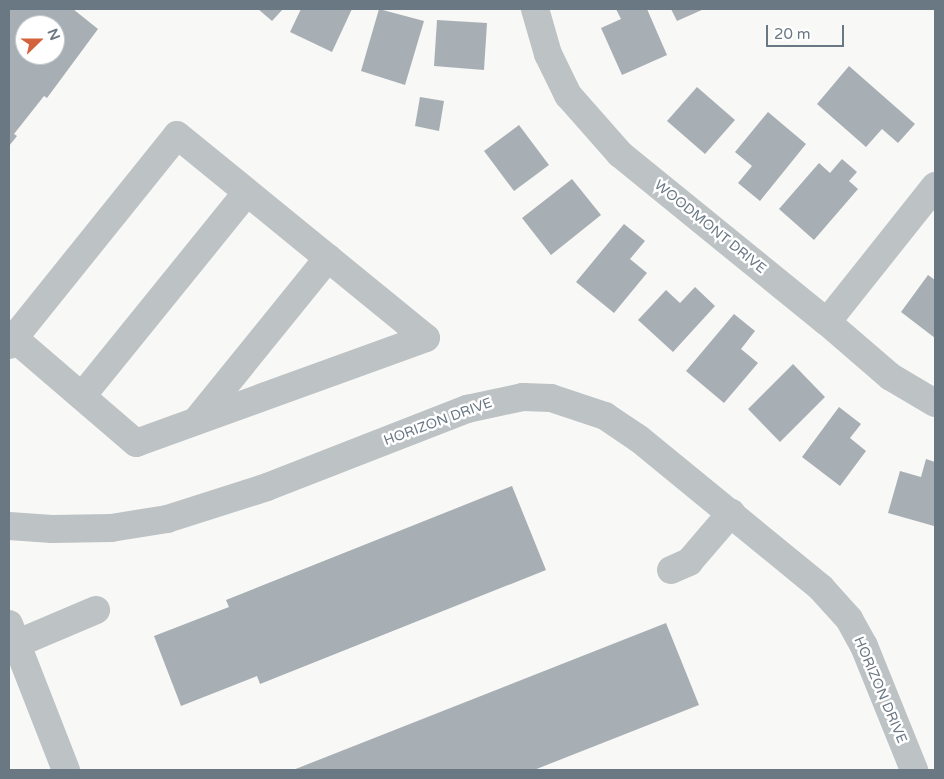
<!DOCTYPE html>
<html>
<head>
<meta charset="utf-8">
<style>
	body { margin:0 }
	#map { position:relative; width:944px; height:779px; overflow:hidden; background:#f8f8f6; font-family:"Varela Round",sans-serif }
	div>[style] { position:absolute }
	.building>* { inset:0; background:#a8afb4 }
	.minor>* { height:28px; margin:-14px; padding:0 14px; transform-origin:14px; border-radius:14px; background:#bdc2c5 }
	span { translate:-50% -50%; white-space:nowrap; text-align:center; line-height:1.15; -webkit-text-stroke:5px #fff; paint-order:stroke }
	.street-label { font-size:14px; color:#6a7884 }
	.frame { position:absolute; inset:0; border:10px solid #6a7884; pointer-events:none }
	.north { position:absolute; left:15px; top:15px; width:50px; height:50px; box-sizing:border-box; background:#fff; border:1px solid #c3c9ce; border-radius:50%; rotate:68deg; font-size:14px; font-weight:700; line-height:20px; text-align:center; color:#6a7884 }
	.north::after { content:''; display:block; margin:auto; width:18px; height:22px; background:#d2633c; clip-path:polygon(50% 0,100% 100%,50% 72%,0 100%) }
	.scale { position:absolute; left:766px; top:25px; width:78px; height:22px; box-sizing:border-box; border:2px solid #6a7884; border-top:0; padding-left:6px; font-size:15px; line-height:18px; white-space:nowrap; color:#6a7884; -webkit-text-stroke:4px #fff; paint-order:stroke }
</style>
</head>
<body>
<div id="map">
	<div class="building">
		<div style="clip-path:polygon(evenodd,9px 9px,73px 9px,98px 29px,47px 98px,44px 96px,14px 134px,17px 136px,9px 146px,9px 9px,25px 25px,55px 25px,55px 55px,25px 55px,25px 25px)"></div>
		<div style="clip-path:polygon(258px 9px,283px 9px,272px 21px)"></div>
		<div style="clip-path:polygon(301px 9px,352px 9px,332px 52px,290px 32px)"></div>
		<div style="clip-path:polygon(379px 9px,424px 21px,405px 85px,361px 71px)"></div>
		<div style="clip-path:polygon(616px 9px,647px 9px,667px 55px,622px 75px,601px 28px,621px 19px)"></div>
		<div style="clip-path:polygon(671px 9px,704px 9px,677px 21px)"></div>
		<div style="clip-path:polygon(437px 20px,487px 23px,484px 70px,434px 66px)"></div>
		<div style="clip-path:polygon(849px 66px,915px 124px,898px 143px,882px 129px,866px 147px,817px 104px)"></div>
		<div style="clip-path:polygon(697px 87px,735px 120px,705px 154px,667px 121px)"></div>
		<div style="clip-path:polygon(420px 97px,444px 101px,439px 131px,415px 126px)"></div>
		<div style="clip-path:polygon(768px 112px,806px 144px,760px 201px,738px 183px,752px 166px,735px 152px)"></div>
		<div style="clip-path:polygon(519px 125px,549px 165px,514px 191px,484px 151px)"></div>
		<div style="clip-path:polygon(842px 159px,857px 172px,849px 181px,858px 189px,814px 240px,779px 209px,819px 163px,830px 173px)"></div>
		<div style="clip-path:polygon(572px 179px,601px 215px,551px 255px,522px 218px)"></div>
		<div style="clip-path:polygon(624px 224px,645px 241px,630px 259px,647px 273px,614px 313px,576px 282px)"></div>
		<div style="clip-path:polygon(928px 275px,935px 280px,935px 338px,901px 312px)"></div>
		<div style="clip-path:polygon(695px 287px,715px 306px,673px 352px,638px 320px,666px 290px,680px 303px)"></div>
		<div style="clip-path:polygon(734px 314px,755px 331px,741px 349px,758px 363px,724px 403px,686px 371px)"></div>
		<div style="clip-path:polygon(793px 364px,825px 397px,780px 442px,748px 409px)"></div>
		<div style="clip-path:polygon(839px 407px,861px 424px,850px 438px,866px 451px,840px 486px,802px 457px)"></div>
		<div style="clip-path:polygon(926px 459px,935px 462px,934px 526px,888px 513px,900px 471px,921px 477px)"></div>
		<div style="clip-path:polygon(512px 486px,546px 570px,260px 684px,257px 676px,181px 706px,154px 636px,229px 607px,226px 600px)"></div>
		<div style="clip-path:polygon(666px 623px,699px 705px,534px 770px,293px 770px)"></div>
	</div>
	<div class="minor">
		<div style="left:535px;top:9px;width:47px;rotate:73.9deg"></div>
		<div style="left:548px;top:54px;width:46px;rotate:64deg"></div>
		<div style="left:568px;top:95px;width:79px;rotate:48.6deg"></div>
		<div style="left:620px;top:154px;width:267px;rotate:39.1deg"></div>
		<div style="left:827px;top:322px;width:84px;rotate:40.7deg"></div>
		<div style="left:891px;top:377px;width:51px;rotate:30.6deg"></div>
		<div style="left:827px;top:322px;width:174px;rotate:-51.5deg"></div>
		<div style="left:9px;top:345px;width:9px;rotate:-54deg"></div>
		<div style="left:14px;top:338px;width:260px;rotate:-51.2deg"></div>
		<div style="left:177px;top:135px;width:321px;rotate:39.2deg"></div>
		<div style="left:426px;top:338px;width:308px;rotate:160.1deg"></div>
		<div style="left:136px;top:443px;width:161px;rotate:-139.3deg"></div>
		<div style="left:82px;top:396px;width:262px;rotate:-51deg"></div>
		<div style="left:196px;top:421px;width:210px;rotate:-51deg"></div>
		<div style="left:9px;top:526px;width:43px;rotate:4deg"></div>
		<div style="left:52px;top:529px;width:59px;rotate:-1deg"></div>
		<div style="left:111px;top:528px;width:57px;rotate:-9.1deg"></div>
		<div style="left:167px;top:519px;width:105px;rotate:-17.7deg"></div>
		<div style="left:267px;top:487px;width:215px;rotate:-21.3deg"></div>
		<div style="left:467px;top:409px;width:57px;rotate:-12.1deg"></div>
		<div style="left:523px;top:397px;width:28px;rotate:2deg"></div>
		<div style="left:551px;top:398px;width:57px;rotate:18.4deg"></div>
		<div style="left:605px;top:416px;width:40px;rotate:34deg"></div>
		<div style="left:638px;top:438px;width:237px;rotate:39.3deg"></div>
		<div style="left:821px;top:588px;width:42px;rotate:47.9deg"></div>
		<div style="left:849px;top:619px;width:31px;rotate:61deg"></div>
		<div style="left:864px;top:646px;width:134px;rotate:68deg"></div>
		<div style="left:671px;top:570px;width:20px;rotate:-24deg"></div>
		<div style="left:689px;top:562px;width:65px;rotate:-49.4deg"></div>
		<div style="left:9px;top:624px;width:157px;rotate:68.7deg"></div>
		<div style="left:16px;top:644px;width:87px;rotate:-23deg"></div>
	</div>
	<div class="street-label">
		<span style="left:710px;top:227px;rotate:39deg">WOODMONT DRIVE</span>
		<span style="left:438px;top:422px;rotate:-20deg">HORIZON DRIVE</span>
		<span style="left:880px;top:690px;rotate:67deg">HORIZON DRIVE</span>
	</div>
	<div class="frame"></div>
	<div class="north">N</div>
	<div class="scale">20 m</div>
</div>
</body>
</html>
